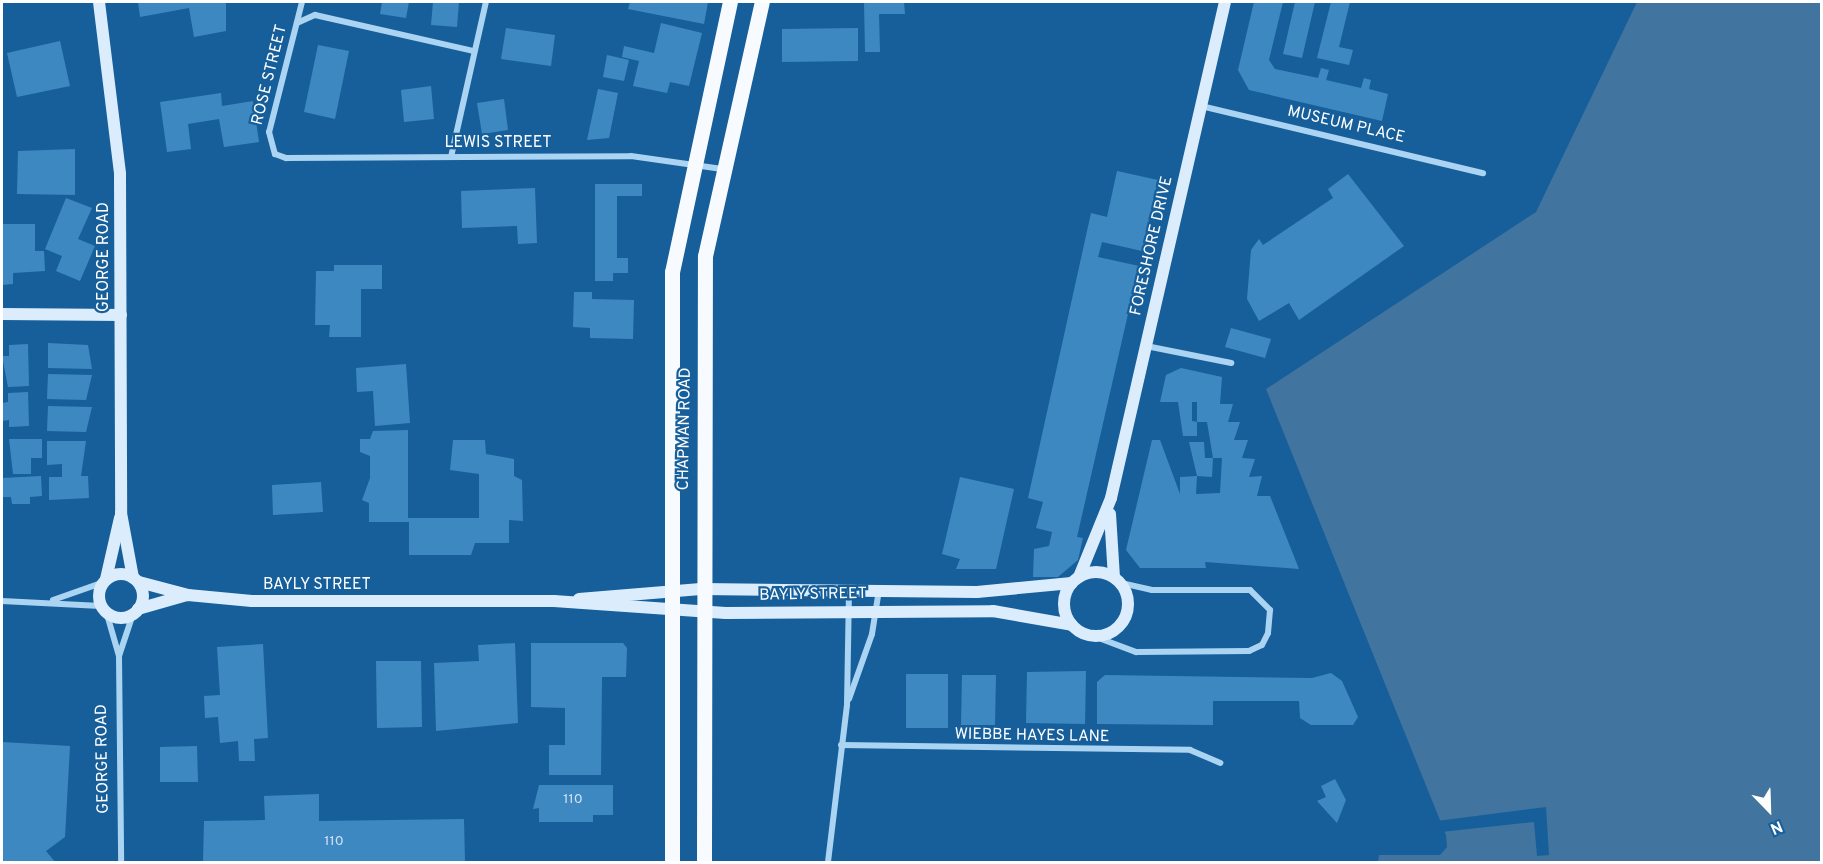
<!DOCTYPE html>
<html>
<head>
<meta charset="utf-8">
<style>
	body { margin:0 }
	#map { position:relative; width:1823px; height:864px; overflow:hidden; background:#165f9b; font-family:Overpass,sans-serif }
	div>[style] { position:absolute }
	.water>* { inset:0; background:#41749f }
	.pier>* { inset:0; background:#165f9b }
	.building>* { inset:0; background:#3e88c2 }
	.street>* { height:6px; margin:-3px; padding:0 3px; transform-origin:3px; border-radius:3px; background:#abd4f3 }
	.secondary>* { height:12px; margin:-6px; padding:0 6px; transform-origin:6px; border-radius:6px; background:#dbedfc }
	.secondary>.ring { margin:-6px; padding:0; box-sizing:content-box; background:none; border:12px solid #dbedfc; border-radius:50% }
	.primary>* { height:15px; margin:-7.5px; padding:0 7.5px; transform-origin:7.5px; border-radius:7.5px; background:#f7fbff }
	span { translate:-50% -50%; white-space:nowrap; text-align:center; line-height:1.15; -webkit-text-stroke:4.5px #165f9b; paint-order:stroke }
	.number-label { font-size:14px; color:#cfe1f0 }
	.number-label span { -webkit-text-stroke-width:0 }
	.street-label { font-size:16px; color:#fff }
	.frame { position:absolute; inset:0; border:3px solid #fff; pointer-events:none }
	.north { position:absolute; left:1739px; top:780px; width:60px; height:60px; -webkit-text-stroke:4px #165f9b; paint-order:stroke; rotate:157deg; font-size:16px; font-weight:700; line-height:24px; text-align:center; color:#fff }
	.north::after { content:''; display:block; margin:auto; width:21px; height:27px; background:#fff; clip-path:polygon(50% 0,100% 100%,50% 72%,0 100%) }
</style>
</head>
<body>
<div id="map">
	<div class="water">
		<div style="clip-path:polygon(1637px 2px,1821px 2px,1821px 862px,1378px 862px,1379px 855px,1440px 855px,1447px 847px,1446px 835px,1266px 389px,1536px 212px)"></div>
	</div>
	<div class="pier">
		<div style="clip-path:polygon(1546px 807px,1549px 855px,1537px 856px,1534px 822px,1441px 832px,1437px 821px)"></div>
	</div>
	<div class="building">
		<div style="clip-path:polygon(138px 2px,226px 2px,226px 31px,194px 37px,189px 8px,140px 17px)"></div>
		<div style="clip-path:polygon(382px 2px,409px 2px,406px 18px,380px 14px)"></div>
		<div style="clip-path:polygon(433px 2px,459px 2px,457px 27px,431px 25px)"></div>
		<div style="clip-path:polygon(630px 2px,708px 2px,704px 24px,628px 9px)"></div>
		<div style="clip-path:polygon(864px 2px,904px 2px,905px 14px,879px 14px,880px 52px,865px 52px)"></div>
		<div style="clip-path:polygon(1254px 2px,1283px 2px,1269px 60px,1275px 69px,1318px 78px,1321px 68px,1329px 70px,1326px 80px,1361px 88px,1364px 78px,1371px 80px,1369px 89px,1388px 94px,1382px 121px,1249px 90px,1238px 70px)"></div>
		<div style="clip-path:polygon(1295px 2px,1315px 2px,1302px 58px,1283px 54px)"></div>
		<div style="clip-path:polygon(1331px 2px,1350px 2px,1339px 47px,1353px 50px,1349px 65px,1317px 58px)"></div>
		<div style="clip-path:polygon(661px 23px,702px 33px,689px 86px,670px 82px,667px 93px,633px 86px,639px 61px,622px 57px,624px 46px,654px 53px)"></div>
		<div style="clip-path:polygon(506px 28px,555px 35px,551px 66px,501px 59px)"></div>
		<div style="clip-path:polygon(858px 28px,858px 61px,782px 62px,782px 29px)"></div>
		<div style="clip-path:polygon(60px 41px,70px 86px,17px 97px,7px 53px)"></div>
		<div style="clip-path:polygon(318px 45px,349px 51px,335px 119px,304px 112px)"></div>
		<div style="clip-path:polygon(607px 55px,629px 60px,624px 81px,603px 77px)"></div>
		<div style="clip-path:polygon(431px 86px,434px 119px,404px 122px,401px 90px)"></div>
		<div style="clip-path:polygon(598px 89px,618px 93px,609px 138px,587px 140px)"></div>
		<div style="clip-path:polygon(221px 93px,222px 106px,253px 101px,259px 142px,224px 147px,219px 119px,188px 124px,191px 149px,167px 152px,160px 102px)"></div>
		<div style="clip-path:polygon(504px 99px,508px 130px,482px 134px,477px 103px)"></div>
		<div style="clip-path:polygon(75px 149px,75px 195px,17px 194px,18px 151px)"></div>
		<div style="clip-path:polygon(1117px 171px,1158px 180px,1142px 251px,1102px 242px,1098px 257px,1139px 266px,1077px 537px,1083px 538px,1078px 560px,1058px 577px,1033px 577px,1034px 549px,1049px 546px,1052px 532px,1036px 528px,1043px 502px,1028px 498px,1091px 213px,1107px 217px)"></div>
		<div style="clip-path:polygon(1348px 174px,1404px 246px,1299px 320px,1289px 303px,1259px 321px,1247px 299px,1251px 250px,1259px 239px,1263px 245px,1333px 198px,1328px 189px)"></div>
		<div style="clip-path:polygon(595px 184px,642px 184px,642px 196px,617px 196px,617px 258px,628px 258px,628px 273px,613px 273px,613px 281px,595px 281px)"></div>
		<div style="clip-path:polygon(535px 188px,537px 243px,518px 244px,517px 226px,462px 228px,461px 191px)"></div>
		<div style="clip-path:polygon(66px 198px,92px 208px,78px 239px,95px 246px,80px 281px,56px 271px,62px 256px,45px 249px)"></div>
		<div style="clip-path:polygon(2px 224px,35px 224px,35px 251px,44px 251px,45px 271px,13px 273px,13px 284px,2px 285px)"></div>
		<div style="clip-path:polygon(334px 265px,382px 265px,382px 289px,361px 289px,361px 337px,329px 337px,330px 325px,315px 325px,316px 271px,334px 271px)"></div>
		<div style="clip-path:polygon(574px 292px,592px 292px,592px 299px,634px 300px,633px 339px,590px 338px,590px 328px,573px 327px)"></div>
		<div style="clip-path:polygon(1231px 328px,1271px 339px,1265px 358px,1225px 347px)"></div>
		<div style="clip-path:polygon(48px 343px,88px 345px,92px 369px,48px 368px)"></div>
		<div style="clip-path:polygon(28px 344px,29px 386px,8px 387px,2px 356px,9px 356px,9px 345px)"></div>
		<div style="clip-path:polygon(406px 364px,410px 423px,375px 426px,373px 391px,357px 392px,356px 368px)"></div>
		<div style="clip-path:polygon(1181px 368px,1222px 377px,1220px 404px,1233px 404px,1228px 422px,1240px 422px,1234px 440px,1248px 440px,1242px 458px,1255px 459px,1249px 477px,1262px 476px,1257px 496px,1270px 496px,1299px 569px,1205px 562px,1206px 568px,1140px 568px,1126px 550px,1152px 440px,1160px 440px,1180px 494px,1180px 477px,1197px 476px,1189px 442px,1204px 442px,1205px 458px,1213px 458px,1212px 477px,1197px 476px,1196px 494px,1220px 493px,1222px 458px,1213px 458px,1207px 422px,1197px 422px,1197px 402px,1192px 402px,1192px 421px,1197px 422px,1197px 436px,1183px 436px,1178px 402px,1160px 402px,1166px 375px)"></div>
		<div style="clip-path:polygon(48px 374px,92px 375px,86px 400px,47px 399px)"></div>
		<div style="clip-path:polygon(28px 392px,29px 426px,9px 427px,9px 420px,2px 421px,2px 403px,8px 402px,8px 393px)"></div>
		<div style="clip-path:polygon(48px 406px,92px 407px,86px 432px,47px 431px)"></div>
		<div style="clip-path:polygon(408px 430px,408px 518px,479px 518px,479px 474px,450px 470px,453px 440px,485px 440px,486px 454px,514px 459px,514px 476px,522px 480px,523px 521px,509px 520px,509px 543px,475px 543px,471px 555px,409px 555px,409px 522px,369px 522px,369px 503px,362px 500px,370px 478px,370px 456px,360px 452px,360px 439px,370px 439px,373px 431px)"></div>
		<div style="clip-path:polygon(9px 439px,42px 439px,42px 458px,31px 458px,31px 474px,13px 474px)"></div>
		<div style="clip-path:polygon(47px 441px,86px 441px,81px 476px,88px 476px,89px 498px,49px 500px,49px 477px,62px 477px,62px 464px,47px 465px)"></div>
		<div style="clip-path:polygon(41px 476px,42px 496px,30px 497px,30px 504px,12px 504px,11px 497px,2px 497px,2px 478px)"></div>
		<div style="clip-path:polygon(960px 477px,1014px 489px,996px 569px,956px 569px,960px 559px,942px 554px)"></div>
		<div style="clip-path:polygon(321px 482px,323px 512px,273px 515px,272px 485px)"></div>
		<div style="clip-path:polygon(515px 643px,518px 723px,436px 731px,434px 663px,479px 661px,478px 645px)"></div>
		<div style="clip-path:polygon(531px 643px,623px 643px,627px 648px,626px 677px,602px 677px,601px 775px,549px 775px,549px 745px,565px 745px,565px 708px,531px 707px)"></div>
		<div style="clip-path:polygon(263px 644px,268px 738px,254px 739px,255px 761px,239px 761px,238px 741px,220px 743px,218px 717px,205px 718px,204px 696px,220px 695px,217px 647px)"></div>
		<div style="clip-path:polygon(376px 661px,421px 661px,422px 727px,377px 728px)"></div>
		<div style="clip-path:polygon(1086px 671px,1085px 724px,1026px 723px,1027px 672px)"></div>
		<div style="clip-path:polygon(1331px 673px,1342px 681px,1358px 717px,1353px 725px,1311px 725px,1300px 718px,1299px 701px,1213px 701px,1213px 725px,1097px 724px,1097px 682px,1105px 675px,1312px 678px)"></div>
		<div style="clip-path:polygon(906px 674px,948px 674px,948px 728px,906px 728px)"></div>
		<div style="clip-path:polygon(962px 675px,996px 675px,995px 725px,961px 725px)"></div>
		<div style="clip-path:polygon(2px 742px,70px 746px,65px 837px,46px 851px,55px 862px,2px 862px)"></div>
		<div style="clip-path:polygon(197px 746px,198px 782px,160px 782px,160px 747px)"></div>
		<div style="clip-path:polygon(1335px 779px,1346px 800px,1337px 823px,1317px 801px,1326px 797px,1321px 786px)"></div>
		<div style="clip-path:polygon(539px 785px,613px 785px,613px 815px,593px 815px,593px 822px,539px 822px,539px 808px,533px 809px)"></div>
		<div style="clip-path:polygon(319px 794px,319px 821px,464px 819px,465px 862px,203px 862px,204px 821px,265px 820px,264px 796px)"></div>
	</div>
	<div class="street">
		<div style="left:302px;top:2px;width:134px;rotate:104.2deg"></div>
		<div style="left:269px;top:132px;width:23px;rotate:75deg"></div>
		<div style="left:275px;top:154px;width:12px;rotate:20deg"></div>
		<div style="left:286px;top:158px;width:345px;rotate:-0.3deg"></div>
		<div style="left:631px;top:156px;width:92px;rotate:8.1deg"></div>
		<div style="left:297px;top:23px;width:20px;rotate:-24deg"></div>
		<div style="left:315px;top:15px;width:162px;rotate:12.8deg"></div>
		<div style="left:1201px;top:106px;width:290px;rotate:13.4deg"></div>
		<div style="left:451px;top:157px;width:159px;rotate:-77.3deg"></div>
		<div style="left:1146px;top:346px;width:87px;rotate:11.3deg"></div>
		<div style="left:53px;top:600px;width:54px;rotate:-19.4deg"></div>
		<div style="left:2px;top:601px;width:99px;rotate:2.9deg"></div>
		<div style="left:106px;top:611px;width:47px;rotate:73.9deg"></div>
		<div style="left:119px;top:656px;width:206px;rotate:89.4deg"></div>
		<div style="left:1096px;top:637px;width:43px;rotate:20.6deg"></div>
		<div style="left:1136px;top:652px;width:113px;rotate:-0.5deg"></div>
		<div style="left:1249px;top:651px;width:14px;rotate:-25deg"></div>
		<div style="left:1262px;top:645px;width:13px;rotate:-63deg"></div>
		<div style="left:1268px;top:633px;width:23px;rotate:-85deg"></div>
		<div style="left:1270px;top:610px;width:28px;rotate:-135deg"></div>
		<div style="left:1250px;top:590px;width:98px;rotate:180deg"></div>
		<div style="left:1152px;top:590px;width:32px;rotate:-167deg"></div>
		<div style="left:119px;top:656px;width:44px;rotate:-71.6deg"></div>
		<div style="left:849px;top:699px;width:69px;rotate:-70.5deg"></div>
		<div style="left:872px;top:634px;width:45px;rotate:-81deg"></div>
		<div style="left:841px;top:745px;width:349px;rotate:0.8deg"></div>
		<div style="left:1190px;top:750px;width:33px;rotate:23deg"></div>
		<div style="left:828px;top:862px;width:158px;rotate:-83.1deg"></div>
		<div style="left:847px;top:705px;width:116px;rotate:-89deg"></div>
	</div>
	<div class="secondary">
		<div style="left:99px;top:2px;width:173px;rotate:83deg"></div>
		<div style="left:120px;top:174px;width:339px;rotate:89.8deg"></div>
		<div style="left:121px;top:513px;width:66px;rotate:79.5deg"></div>
		<div style="left:2px;top:314px;width:119px;rotate:0.5deg"></div>
		<div style="left:1110px;top:514px;width:63px;rotate:86.4deg"></div>
		<div class="ring" style="left:1064px;top:572px;width:52px;height:52px"></div>
		<div class="ring" style="left:99px;top:574px;width:32px;height:32px"></div>
		<div style="left:1079px;top:577px;width:85px;rotate:-67.9deg"></div>
		<div style="left:1111px;top:498px;width:509px;rotate:-77.06deg"></div>
		<div style="left:106px;top:579px;width:63px;rotate:-77.1deg"></div>
		<div style="left:139px;top:582px;width:51px;rotate:14.9deg"></div>
		<div style="left:188px;top:595px;width:64px;rotate:5.4deg"></div>
		<div style="left:252px;top:601px;width:302px"></div>
		<div style="left:554px;top:601px;width:172px;rotate:4deg"></div>
		<div style="left:726px;top:613px;width:267px;rotate:-0.4deg"></div>
		<div style="left:993px;top:611px;width:80px;rotate:10deg"></div>
		<div style="left:579px;top:599px;width:122px;rotate:-4.7deg"></div>
		<div style="left:701px;top:589px;width:276px;rotate:0.6deg"></div>
		<div style="left:977px;top:592px;width:95px;rotate:-5.4deg"></div>
		<div style="left:138px;top:609px;width:51px;rotate:-15.9deg"></div>
	</div>
	<div class="primary">
		<div style="left:672px;top:862px;width:590px;rotate:-90deg"></div>
		<div style="left:672px;top:272px;width:276px;rotate:-77.9deg"></div>
		<div style="left:704px;top:862px;width:606px;rotate:-89.91deg"></div>
		<div style="left:705px;top:256px;width:260px;rotate:-77.4deg"></div>
	</div>
	<div class="number-label">
		<span style="left:573px;top:800px">110</span>
		<span style="left:334px;top:842px">110</span>
	</div>
	<div class="street-label">
		<span style="left:270px;top:75px;rotate:-76deg">ROSE STREET</span>
		<span style="left:1346px;top:125px;rotate:13deg">MUSEUM PLACE</span>
		<span style="left:498px;top:143px">LEWIS STREET</span>
		<span style="left:1152px;top:246px;rotate:-77deg">FORESHORE DRIVE</span>
		<span style="left:104px;top:257px;rotate:-90deg">GEORGE ROAD</span>
		<span style="left:685px;top:429px;rotate:-89deg">CHAPMAN ROAD</span>
		<span style="left:317px;top:585px">BAYLY STREET</span>
		<span style="left:813px;top:595px;rotate:-1deg">BAYLY STREET</span>
		<span style="left:1032px;top:736px;rotate:1deg">WIEBBE HAYES LANE</span>
		<span style="left:103px;top:759px;rotate:-91deg">GEORGE ROAD</span>
	</div>
	<div class="frame"></div>
	<div class="north">N</div>
</div>
</body>
</html>
